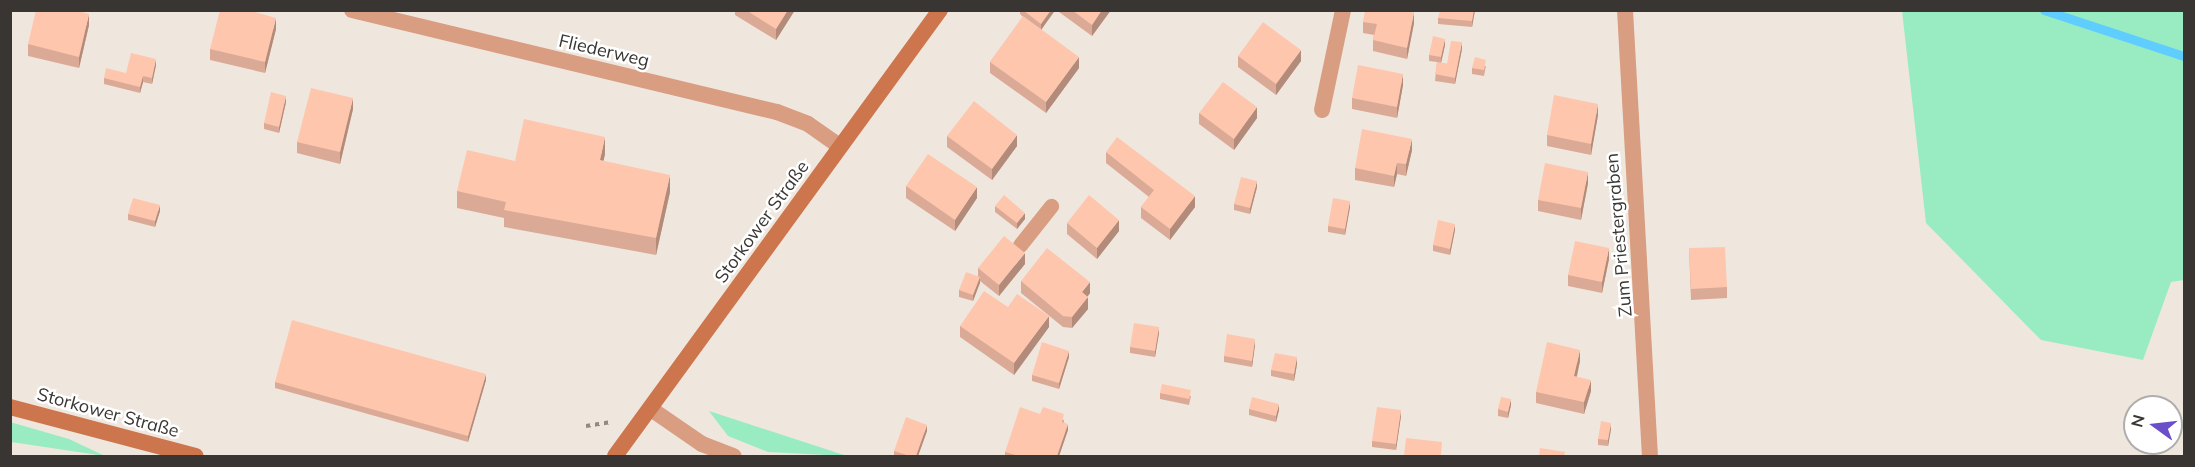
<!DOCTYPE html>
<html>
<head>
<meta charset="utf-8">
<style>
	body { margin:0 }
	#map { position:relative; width:2195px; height:467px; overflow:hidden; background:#efe7de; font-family:Mulish,sans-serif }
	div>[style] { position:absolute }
	.green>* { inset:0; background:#99ecc2 }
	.stream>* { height:9px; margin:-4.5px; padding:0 4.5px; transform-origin:4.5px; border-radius:4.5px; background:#5fcefe }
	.path>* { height:4px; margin-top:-2px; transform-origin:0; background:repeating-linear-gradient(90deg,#908a84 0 4.5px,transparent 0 9px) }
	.service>* { height:15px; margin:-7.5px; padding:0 7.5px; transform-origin:7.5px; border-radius:7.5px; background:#d99d82 }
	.minor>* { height:16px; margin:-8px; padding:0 8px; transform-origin:8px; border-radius:8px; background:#d99d82 }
	.secondary>* { height:16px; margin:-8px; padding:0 8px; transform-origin:8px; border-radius:8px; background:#cd754d }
	.wall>* { inset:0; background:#dbaa96 }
	.shaded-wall>* { inset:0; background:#b28b7a }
	.building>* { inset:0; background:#ffc6ae }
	span { translate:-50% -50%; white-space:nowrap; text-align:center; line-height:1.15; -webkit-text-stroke:5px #fff; paint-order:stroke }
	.street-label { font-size:18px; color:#393532 }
	.frame { position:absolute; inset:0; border:12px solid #393532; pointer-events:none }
	.north { position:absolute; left:2123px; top:395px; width:60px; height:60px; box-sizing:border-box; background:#fff; border:2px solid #b0aead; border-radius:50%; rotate:285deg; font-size:16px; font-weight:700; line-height:24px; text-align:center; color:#393532 }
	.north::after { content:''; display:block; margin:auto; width:21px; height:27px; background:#6b4fc9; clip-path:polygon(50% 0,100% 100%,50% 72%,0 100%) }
</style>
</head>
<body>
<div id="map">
	<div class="green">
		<div style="clip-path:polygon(1902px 11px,2184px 11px,2184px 280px,2171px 282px,2143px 360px,2041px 340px,1926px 223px)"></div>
		<div style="clip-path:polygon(709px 411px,847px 456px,768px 452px,728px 436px)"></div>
		<div style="clip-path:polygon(10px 422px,69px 439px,105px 456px,11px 442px)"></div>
	</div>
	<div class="stream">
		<div style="left:2044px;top:10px;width:147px;rotate:18.2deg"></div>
	</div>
	<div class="path">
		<div style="left:586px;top:426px;width:24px;rotate:-9deg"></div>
	</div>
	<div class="service">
		<div style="left:1020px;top:245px;width:50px;rotate:-51.5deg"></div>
	</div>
	<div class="minor">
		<div style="left:352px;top:10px;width:437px;rotate:13.5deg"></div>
		<div style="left:777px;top:112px;width:33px;rotate:21deg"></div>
		<div style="left:808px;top:124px;width:39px;rotate:35deg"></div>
		<div style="left:1625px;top:10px;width:447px;rotate:86.8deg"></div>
		<div style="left:1322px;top:110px;width:102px;rotate:-78.1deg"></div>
		<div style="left:651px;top:409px;width:62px;rotate:34.5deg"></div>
		<div style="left:702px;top:444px;width:34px;rotate:21deg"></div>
	</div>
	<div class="secondary">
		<div style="left:10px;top:407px;width:192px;rotate:14.8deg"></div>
		<div style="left:615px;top:456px;width:552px;rotate:-53.92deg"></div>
	</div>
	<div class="wall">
		<div style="clip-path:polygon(735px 10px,795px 10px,776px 40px,735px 15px)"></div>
		<div style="clip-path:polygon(1020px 10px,1054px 10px,1041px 30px,1079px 68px,1046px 113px,990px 73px,990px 62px,1023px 17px,1020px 14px)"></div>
		<div style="clip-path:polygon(1059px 10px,1111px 10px,1092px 36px,1059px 12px)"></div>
		<div style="clip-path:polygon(1475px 10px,1472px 27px,1438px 24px,1438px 18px)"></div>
		<div style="clip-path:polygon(1363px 22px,1414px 23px,1407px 59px,1373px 51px,1373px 40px,1374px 35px,1363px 33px)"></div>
		<div style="clip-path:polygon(89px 25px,79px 68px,28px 56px,28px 44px)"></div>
		<div style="clip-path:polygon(276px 29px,265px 73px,210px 60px,210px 49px)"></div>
		<div style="clip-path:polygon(1445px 45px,1441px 63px,1447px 64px,1462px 49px,1455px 84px,1435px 81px,1437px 62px,1429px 61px,1429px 55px)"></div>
		<div style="clip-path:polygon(1238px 56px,1301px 61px,1276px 95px,1238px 67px)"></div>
		<div style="clip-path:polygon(156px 65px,152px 84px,143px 82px,140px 93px,104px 84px,104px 78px,126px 73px)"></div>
		<div style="clip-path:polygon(1486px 66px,1484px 76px,1472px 74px,1472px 68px)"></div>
		<div style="clip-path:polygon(1403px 85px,1397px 118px,1352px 109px,1352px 98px)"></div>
		<div style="clip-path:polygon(286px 102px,279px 133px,264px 129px,264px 123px)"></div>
		<div style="clip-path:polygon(353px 109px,340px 164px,297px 153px,297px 142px)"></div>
		<div style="clip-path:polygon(1199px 113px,1257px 118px,1234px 150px,1199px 124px)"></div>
		<div style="clip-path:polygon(1598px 115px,1591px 155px,1547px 146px,1547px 135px)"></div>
		<div style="clip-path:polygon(947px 136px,1017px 146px,992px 180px,947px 147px)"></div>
		<div style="clip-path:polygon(1412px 150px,1406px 176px,1397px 174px,1394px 187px,1355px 180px,1355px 168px)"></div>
		<div style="clip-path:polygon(1106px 152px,1195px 207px,1170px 240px,1141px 218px,1141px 207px,1149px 197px,1106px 163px)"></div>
		<div style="clip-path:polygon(605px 154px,603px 161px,670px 192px,656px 255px,504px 227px,504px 218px,457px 208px,457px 191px,515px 161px)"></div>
		<div style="clip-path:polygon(1588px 183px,1581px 220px,1538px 211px,1538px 200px)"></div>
		<div style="clip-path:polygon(906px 186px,977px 198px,955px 231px,906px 198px)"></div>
		<div style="clip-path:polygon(1257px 187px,1250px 214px,1234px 210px,1234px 204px)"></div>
		<div style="clip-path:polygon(995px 206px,1025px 219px,1017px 229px,995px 212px)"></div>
		<div style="clip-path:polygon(1350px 207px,1345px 235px,1328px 232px,1328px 226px)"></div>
		<div style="clip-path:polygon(160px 211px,155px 227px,128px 220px,128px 214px)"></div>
		<div style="clip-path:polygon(1067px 223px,1119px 231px,1097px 259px,1067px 234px)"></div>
		<div style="clip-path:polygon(1455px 230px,1450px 255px,1433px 251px,1433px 245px)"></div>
		<div style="clip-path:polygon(1689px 248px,1727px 287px,1727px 298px,1691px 300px)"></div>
		<div style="clip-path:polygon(1609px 259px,1602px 293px,1568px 286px,1568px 275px)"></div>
		<div style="clip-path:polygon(1025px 264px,999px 296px,980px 281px,973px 301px,959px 297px,959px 290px,978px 276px,978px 268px)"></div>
		<div style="clip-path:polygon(1021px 281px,1090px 293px,1087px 297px,1088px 309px,1072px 328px,1063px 327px,1021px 293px)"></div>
		<div style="clip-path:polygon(1008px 307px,1049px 327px,1014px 375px,960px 337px,960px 326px)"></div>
		<div style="clip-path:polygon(1159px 333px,1155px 357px,1130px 353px,1130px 347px)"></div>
		<div style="clip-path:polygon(1255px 345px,1252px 367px,1224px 362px,1224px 356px)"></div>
		<div style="clip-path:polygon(1069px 357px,1059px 389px,1032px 381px,1032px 375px)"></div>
		<div style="clip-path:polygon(1580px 361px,1577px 377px,1591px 391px,1584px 414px,1536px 403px,1536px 392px)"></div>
		<div style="clip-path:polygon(1297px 364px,1294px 381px,1271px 376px,1271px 370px)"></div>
		<div style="clip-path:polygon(486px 380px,468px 442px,275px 388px,275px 382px)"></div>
		<div style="clip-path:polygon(1160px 393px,1191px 396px,1189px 405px,1160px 399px)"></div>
		<div style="clip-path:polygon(1511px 405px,1508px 418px,1498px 416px,1498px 409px)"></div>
		<div style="clip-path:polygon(1249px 409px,1279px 410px,1276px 422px,1249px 415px)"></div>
		<div style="clip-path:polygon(1040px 414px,1064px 420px,1064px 422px,1068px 430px,1059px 456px,1005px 456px,1005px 452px)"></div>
		<div style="clip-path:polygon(1401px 416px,1396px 450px,1372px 447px,1372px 441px)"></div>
		<div style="clip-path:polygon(1611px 429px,1608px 446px,1598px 445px,1598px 439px)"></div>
		<div style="clip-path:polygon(927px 431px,918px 456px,894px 456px,894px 451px)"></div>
	</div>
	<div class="shaded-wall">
		<div style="clip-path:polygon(788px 10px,795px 10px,776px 40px,776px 29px)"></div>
		<div style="clip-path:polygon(1051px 10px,1054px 10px,1054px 12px,1041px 30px,1041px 24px)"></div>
		<div style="clip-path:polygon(1102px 10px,1111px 10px,1092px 36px,1092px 25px)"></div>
		<div style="clip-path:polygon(1474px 10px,1475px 10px,1472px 27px,1472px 21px)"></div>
		<div style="clip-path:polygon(1414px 12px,1414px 23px,1407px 59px,1407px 48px)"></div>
		<div style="clip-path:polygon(89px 14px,89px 25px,79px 68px,79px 57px)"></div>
		<div style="clip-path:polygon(276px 18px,276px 29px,265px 73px,265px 62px)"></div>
		<div style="clip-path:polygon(1445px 39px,1445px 45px,1441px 63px,1441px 57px)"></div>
		<div style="clip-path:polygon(1462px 42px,1462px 49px,1455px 84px,1455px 78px)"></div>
		<div style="clip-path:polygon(1301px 50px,1301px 61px,1276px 95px,1276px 84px)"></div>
		<div style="clip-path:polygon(1079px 57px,1079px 68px,1046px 113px,1046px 102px)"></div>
		<div style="clip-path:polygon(156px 59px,156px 65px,152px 84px,152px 78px)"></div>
		<div style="clip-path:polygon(1403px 74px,1403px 85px,1397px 118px,1397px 107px)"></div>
		<div style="clip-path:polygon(143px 76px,143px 82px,140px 93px,140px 87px)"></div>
		<div style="clip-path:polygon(286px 96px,286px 102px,279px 133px,279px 127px)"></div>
		<div style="clip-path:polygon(353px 98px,353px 109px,340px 164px,340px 152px)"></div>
		<div style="clip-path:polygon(1598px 104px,1598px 115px,1591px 155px,1591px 144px)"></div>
		<div style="clip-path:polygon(1257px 107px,1257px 118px,1234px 150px,1234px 139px)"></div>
		<div style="clip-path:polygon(1017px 135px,1017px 146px,992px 180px,992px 169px)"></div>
		<div style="clip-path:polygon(605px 137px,605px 154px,600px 177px,600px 160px)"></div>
		<div style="clip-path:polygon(1412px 139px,1412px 150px,1406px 176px,1406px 164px)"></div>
		<div style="clip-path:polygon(1397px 163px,1397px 174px,1394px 187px,1394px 176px)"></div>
		<div style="clip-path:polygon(1588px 172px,1588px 183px,1581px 220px,1581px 208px)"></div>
		<div style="clip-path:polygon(670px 175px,670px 192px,656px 255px,656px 238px)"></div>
		<div style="clip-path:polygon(1257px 181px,1257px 187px,1250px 214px,1250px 208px)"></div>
		<div style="clip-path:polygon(977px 187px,977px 198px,955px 231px,955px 220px)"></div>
		<div style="clip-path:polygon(1195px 196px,1195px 207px,1170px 240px,1170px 229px)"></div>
		<div style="clip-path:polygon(1350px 201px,1350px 207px,1345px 235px,1345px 229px)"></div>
		<div style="clip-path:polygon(160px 205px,160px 211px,155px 227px,155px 221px)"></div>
		<div style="clip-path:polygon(1025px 213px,1025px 219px,1017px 229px,1017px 223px)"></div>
		<div style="clip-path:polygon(1119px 220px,1119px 231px,1097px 259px,1097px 248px)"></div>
		<div style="clip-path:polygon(1455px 224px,1455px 230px,1450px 255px,1450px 249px)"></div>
		<div style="clip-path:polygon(1609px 248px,1609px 259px,1602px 293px,1602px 282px)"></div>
		<div style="clip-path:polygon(1025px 253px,1025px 264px,999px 296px,999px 285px)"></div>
		<div style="clip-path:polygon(980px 277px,980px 283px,973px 301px,973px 295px)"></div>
		<div style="clip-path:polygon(1090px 282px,1090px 293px,1082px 304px,1082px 292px)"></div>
		<div style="clip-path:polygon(1088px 297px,1088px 309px,1072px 328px,1072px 317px)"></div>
		<div style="clip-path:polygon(1049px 316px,1049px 327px,1014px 375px,1014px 363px)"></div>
		<div style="clip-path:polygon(1159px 327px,1159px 333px,1155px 357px,1155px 351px)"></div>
		<div style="clip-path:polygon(1255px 339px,1255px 345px,1252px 367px,1252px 361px)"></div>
		<div style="clip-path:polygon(1580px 350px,1580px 361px,1574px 387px,1574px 376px)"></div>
		<div style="clip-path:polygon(1069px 351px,1069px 357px,1059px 389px,1059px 383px)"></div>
		<div style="clip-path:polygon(1297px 357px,1297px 364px,1294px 381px,1294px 374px)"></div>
		<div style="clip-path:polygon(486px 374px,486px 380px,468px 442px,468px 436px)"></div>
		<div style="clip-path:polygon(1591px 380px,1591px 391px,1584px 414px,1584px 402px)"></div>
		<div style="clip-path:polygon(1511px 399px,1511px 405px,1508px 418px,1508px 412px)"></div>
		<div style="clip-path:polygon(1279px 404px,1279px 410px,1276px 422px,1276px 416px)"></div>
		<div style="clip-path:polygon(1401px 410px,1401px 416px,1396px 450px,1396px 444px)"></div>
		<div style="clip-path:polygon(1611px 423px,1611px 429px,1608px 446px,1608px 440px)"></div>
		<div style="clip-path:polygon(1068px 424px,1068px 430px,1059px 456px,1057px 456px)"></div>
		<div style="clip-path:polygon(927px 425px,927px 431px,918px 456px,916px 456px)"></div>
	</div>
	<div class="building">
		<div style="clip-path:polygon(36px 10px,75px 10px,89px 14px,79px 57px,28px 44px)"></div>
		<div style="clip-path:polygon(220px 10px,248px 10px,276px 18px,265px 62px,210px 49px)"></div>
		<div style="clip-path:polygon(746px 10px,788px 10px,776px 29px)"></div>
		<div style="clip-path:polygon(1023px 10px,1051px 10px,1041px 24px)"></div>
		<div style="clip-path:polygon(1072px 10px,1102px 10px,1092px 25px)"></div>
		<div style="clip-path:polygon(1365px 10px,1405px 10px,1414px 12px,1407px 48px,1373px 40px,1377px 24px,1363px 22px)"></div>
		<div style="clip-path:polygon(1440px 10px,1474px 10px,1472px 21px,1438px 18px)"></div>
		<div style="clip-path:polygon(1023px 16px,1079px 57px,1046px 102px,990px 62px)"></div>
		<div style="clip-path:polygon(1263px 22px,1301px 50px,1276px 84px,1238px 56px)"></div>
		<div style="clip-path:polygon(1433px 36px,1445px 39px,1441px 57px,1429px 55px)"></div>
		<div style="clip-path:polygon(1451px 41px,1462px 42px,1455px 78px,1435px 74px,1437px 62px,1447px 64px)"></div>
		<div style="clip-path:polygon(131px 53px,156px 59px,152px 78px,143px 76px,140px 87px,104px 78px,106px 68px,126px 73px)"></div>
		<div style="clip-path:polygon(1475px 57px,1486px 60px,1484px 70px,1472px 68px)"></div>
		<div style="clip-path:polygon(1358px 65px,1403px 74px,1397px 107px,1352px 98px)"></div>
		<div style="clip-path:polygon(1223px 82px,1257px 107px,1234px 139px,1199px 113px)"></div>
		<div style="clip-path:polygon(311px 88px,353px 98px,340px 152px,297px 142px)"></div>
		<div style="clip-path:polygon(271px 92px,286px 96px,279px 127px,264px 123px)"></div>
		<div style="clip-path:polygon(1554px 95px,1598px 104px,1591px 144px,1547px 135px)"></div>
		<div style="clip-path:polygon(974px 101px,1017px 135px,992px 169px,947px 136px)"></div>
		<div style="clip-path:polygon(524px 119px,605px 137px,600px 160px,670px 175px,656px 238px,504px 210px,506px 202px,457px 191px,467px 150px,515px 161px)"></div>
		<div style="clip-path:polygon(1362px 129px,1412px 139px,1406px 164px,1397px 163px,1394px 176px,1355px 168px)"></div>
		<div style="clip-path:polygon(1117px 137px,1195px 196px,1170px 229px,1141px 207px,1154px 190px,1106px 152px)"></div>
		<div style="clip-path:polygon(928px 154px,977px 187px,955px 220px,906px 186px)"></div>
		<div style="clip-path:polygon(1545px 163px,1588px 172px,1581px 208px,1538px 200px)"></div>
		<div style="clip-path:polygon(1241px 177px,1257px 181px,1250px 208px,1234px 204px)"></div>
		<div style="clip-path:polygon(1004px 195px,1025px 213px,1017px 223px,995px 206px)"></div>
		<div style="clip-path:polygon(1089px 195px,1119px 220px,1097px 248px,1067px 223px)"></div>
		<div style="clip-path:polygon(133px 198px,160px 205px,155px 221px,128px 214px)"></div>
		<div style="clip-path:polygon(1333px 198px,1350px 201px,1345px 229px,1328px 226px)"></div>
		<div style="clip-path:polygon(1438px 220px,1455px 224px,1450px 249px,1433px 245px)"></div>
		<div style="clip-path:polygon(1004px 236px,1025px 253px,999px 285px,978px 268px)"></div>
		<div style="clip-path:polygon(1575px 241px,1609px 248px,1602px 282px,1568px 275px)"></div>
		<div style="clip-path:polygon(1725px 247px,1727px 287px,1691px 289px,1689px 248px)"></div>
		<div style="clip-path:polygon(1047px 248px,1090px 282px,1082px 292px,1088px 297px,1072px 317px,1063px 316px,1021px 281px)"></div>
		<div style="clip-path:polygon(966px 272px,980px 277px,973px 295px,959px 290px)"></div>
		<div style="clip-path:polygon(984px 291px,1008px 307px,1017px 294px,1049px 316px,1014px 363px,960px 326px)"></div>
		<div style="clip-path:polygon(292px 320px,486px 374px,468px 436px,275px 382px)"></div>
		<div style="clip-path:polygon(1134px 323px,1159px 327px,1155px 351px,1130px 347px)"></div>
		<div style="clip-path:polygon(1227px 334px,1255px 339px,1252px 361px,1224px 356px)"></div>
		<div style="clip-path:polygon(1042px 342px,1069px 351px,1059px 383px,1032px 375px)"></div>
		<div style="clip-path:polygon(1547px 342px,1580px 350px,1574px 376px,1591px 380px,1584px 402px,1536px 392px)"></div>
		<div style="clip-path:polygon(1275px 353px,1297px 357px,1294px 374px,1271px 370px)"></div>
		<div style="clip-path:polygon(1162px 384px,1191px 390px,1189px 399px,1160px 393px)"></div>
		<div style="clip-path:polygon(1252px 397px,1279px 404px,1276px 416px,1249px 409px)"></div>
		<div style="clip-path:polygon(1501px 397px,1511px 399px,1508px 412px,1498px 409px)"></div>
		<div style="clip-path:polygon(1020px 407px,1040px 414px,1043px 407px,1064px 414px,1062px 422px,1068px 424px,1057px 456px,1019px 456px,1005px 452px)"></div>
		<div style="clip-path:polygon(1377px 407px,1401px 410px,1396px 444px,1372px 441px)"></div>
		<div style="clip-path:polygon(906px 417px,927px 425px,916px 456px,910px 456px,894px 451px)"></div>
		<div style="clip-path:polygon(1601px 421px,1611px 423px,1608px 440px,1598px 439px)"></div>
		<div style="clip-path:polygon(1406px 438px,1442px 442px,1441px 456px,1404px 456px)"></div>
		<div style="clip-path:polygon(1540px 448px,1565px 452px,1564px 456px,1539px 456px)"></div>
	</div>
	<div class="street-label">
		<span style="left:604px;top:51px;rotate:13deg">Fliederweg</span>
		<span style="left:762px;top:222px;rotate:-54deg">Storkower Straße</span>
		<span style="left:1619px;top:235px;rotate:-95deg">Zum Priestergraben</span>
		<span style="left:108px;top:413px;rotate:15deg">Storkower Straße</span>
	</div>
	<div class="frame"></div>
	<div class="north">N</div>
</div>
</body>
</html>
